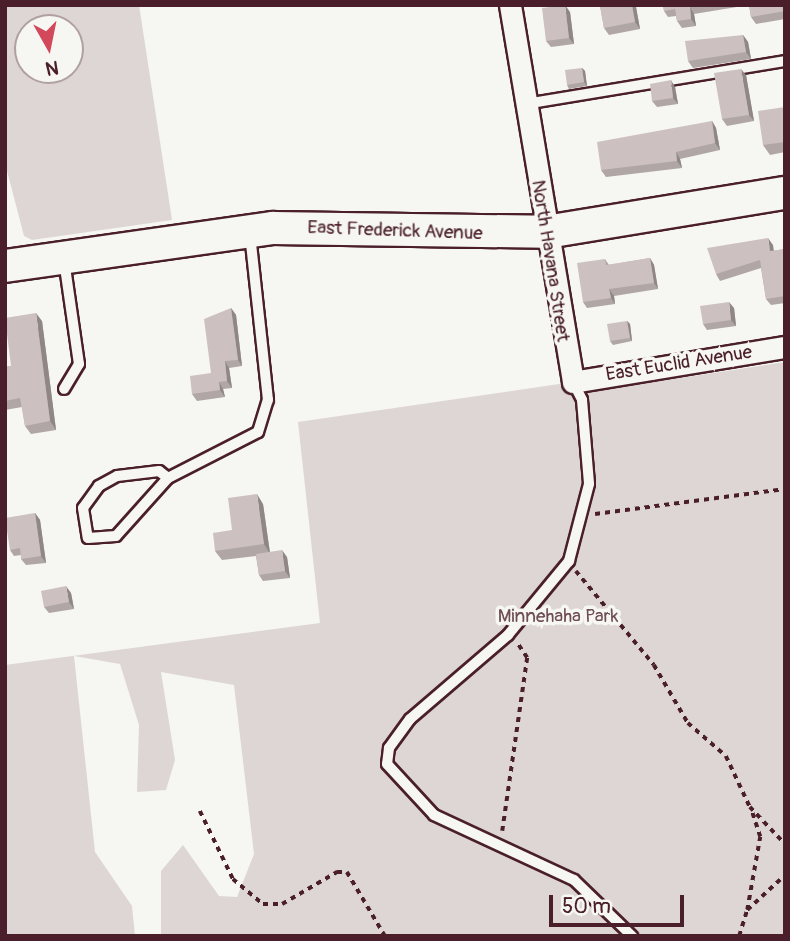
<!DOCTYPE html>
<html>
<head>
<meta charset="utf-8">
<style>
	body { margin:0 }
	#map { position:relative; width:790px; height:941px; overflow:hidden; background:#f6f6f2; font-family:Pangolin,sans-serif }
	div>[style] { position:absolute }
	.green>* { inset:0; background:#ddd6d5 }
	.path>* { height:3.5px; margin-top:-1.75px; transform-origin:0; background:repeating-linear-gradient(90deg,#4a1f2b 0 5px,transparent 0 10px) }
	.roads { filter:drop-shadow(2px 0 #4a1f2b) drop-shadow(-2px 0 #4a1f2b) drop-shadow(0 2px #4a1f2b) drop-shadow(0 -2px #4a1f2b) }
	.lane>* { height:10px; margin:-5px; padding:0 5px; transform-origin:5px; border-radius:5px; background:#f6f6f2 }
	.street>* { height:21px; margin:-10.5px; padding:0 10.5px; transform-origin:10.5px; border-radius:10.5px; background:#f6f6f2 }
	.secondary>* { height:32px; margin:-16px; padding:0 16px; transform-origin:16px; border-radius:16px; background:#f6f6f2 }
	.wall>* { inset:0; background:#afa6a5 }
	.shaded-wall>* { inset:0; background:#8f8786 }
	.building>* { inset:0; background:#ccc1c0 }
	span { translate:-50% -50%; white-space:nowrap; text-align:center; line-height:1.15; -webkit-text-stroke:7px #f6f6f2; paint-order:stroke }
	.street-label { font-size:19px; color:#4a1f2b }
	.park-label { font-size:19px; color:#6f4d56 }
	.frame { position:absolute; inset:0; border:7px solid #4a1f2b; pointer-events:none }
	.north { position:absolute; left:14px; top:14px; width:70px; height:70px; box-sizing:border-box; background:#f6f6f2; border:2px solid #b1a0a2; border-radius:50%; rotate:171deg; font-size:19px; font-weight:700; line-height:28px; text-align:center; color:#4a1f2b }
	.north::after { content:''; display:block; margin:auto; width:24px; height:32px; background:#d1495b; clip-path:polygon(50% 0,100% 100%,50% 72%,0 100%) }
	.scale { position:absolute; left:549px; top:895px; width:135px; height:32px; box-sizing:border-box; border:4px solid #4a1f2b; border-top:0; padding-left:9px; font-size:21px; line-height:24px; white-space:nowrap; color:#4a1f2b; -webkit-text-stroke:5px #f6f6f2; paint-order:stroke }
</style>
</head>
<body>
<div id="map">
	<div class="green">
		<div style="clip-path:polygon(evenodd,5px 5px,139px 5px,172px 220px,32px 240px,24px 236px,5px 163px,5px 5px,70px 28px,70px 70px,28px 70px,28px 28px,70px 28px)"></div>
		<div style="clip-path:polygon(785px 362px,785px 936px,161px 936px,161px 871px,183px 845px,219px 896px,237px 897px,254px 854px,234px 685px,161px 672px,175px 760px,166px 790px,137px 792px,139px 725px,120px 664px,74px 656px,95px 852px,132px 906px,135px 936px,5px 936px,5px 665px,320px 623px,298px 422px,573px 382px,589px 392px)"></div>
	</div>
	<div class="path">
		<div style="left:595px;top:514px;width:192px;rotate:-7.5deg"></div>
		<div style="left:576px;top:571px;width:122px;rotate:50.3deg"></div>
		<div style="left:654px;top:665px;width:67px;rotate:59.6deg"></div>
		<div style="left:688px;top:723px;width:50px;rotate:41deg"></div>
		<div style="left:726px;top:756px;width:56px;rotate:64.8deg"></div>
		<div style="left:750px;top:807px;width:51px;rotate:46.6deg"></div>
		<div style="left:200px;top:811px;width:76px;rotate:64.1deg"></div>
		<div style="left:233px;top:879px;width:39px;rotate:40deg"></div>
		<div style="left:263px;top:904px;width:19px"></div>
		<div style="left:282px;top:904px;width:64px;rotate:-30.2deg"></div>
		<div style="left:337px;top:872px;width:10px"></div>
		<div style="left:347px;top:872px;width:74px;rotate:59.3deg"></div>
		<div style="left:502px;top:831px;width:175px;rotate:-81.8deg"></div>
		<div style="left:527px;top:658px;width:18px;rotate:-124deg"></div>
		<div style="left:747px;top:910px;width:74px;rotate:-79.9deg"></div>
		<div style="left:760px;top:837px;width:29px;rotate:-108deg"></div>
		<div style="left:739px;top:936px;width:27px;rotate:-73deg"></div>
		<div style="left:747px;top:910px;width:52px;rotate:-42.6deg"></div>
	</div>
	<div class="roads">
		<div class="lane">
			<div style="left:525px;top:104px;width:264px;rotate:-9.4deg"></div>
			<div style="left:64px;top:260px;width:105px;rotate:81.8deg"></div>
			<div style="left:79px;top:364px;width:29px;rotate:121deg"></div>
			<div style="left:573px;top:382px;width:20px;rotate:63deg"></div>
			<div style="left:582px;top:400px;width:84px;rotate:85.2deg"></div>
			<div style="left:589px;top:484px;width:80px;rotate:104.6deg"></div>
			<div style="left:569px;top:561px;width:96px;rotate:129.5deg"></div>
			<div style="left:508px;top:635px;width:129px;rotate:139.4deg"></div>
			<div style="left:410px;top:719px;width:36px;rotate:126deg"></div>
			<div style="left:389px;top:748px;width:16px;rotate:97deg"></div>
			<div style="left:387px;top:764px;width:69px;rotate:47.3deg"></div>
			<div style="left:434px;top:815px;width:154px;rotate:24.9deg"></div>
			<div style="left:574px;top:880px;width:81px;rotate:44deg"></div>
			<div style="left:168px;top:478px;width:11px;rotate:-142deg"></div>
			<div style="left:159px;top:471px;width:42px;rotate:173.2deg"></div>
			<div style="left:117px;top:476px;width:21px;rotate:151deg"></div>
			<div style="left:99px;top:486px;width:27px;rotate:126deg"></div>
			<div style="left:83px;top:508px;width:30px;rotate:81deg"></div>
			<div style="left:88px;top:538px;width:28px;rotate:-4deg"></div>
			<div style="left:116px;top:536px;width:78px;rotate:-48.1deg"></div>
			<div style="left:168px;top:478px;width:101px;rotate:-27.1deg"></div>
			<div style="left:258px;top:432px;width:34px;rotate:-73deg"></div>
			<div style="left:268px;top:400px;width:168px;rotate:-96.2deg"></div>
		</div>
		<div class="street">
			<div style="left:510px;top:5px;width:382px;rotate:80.5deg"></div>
			<div style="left:573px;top:382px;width:215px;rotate:-9.4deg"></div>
		</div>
		<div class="secondary">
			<div style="left:5px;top:266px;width:271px;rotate:-8.1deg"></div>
			<div style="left:273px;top:228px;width:273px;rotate:0.8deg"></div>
			<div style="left:546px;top:232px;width:242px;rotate:-9.3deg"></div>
		</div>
	</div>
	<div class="wall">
		<div style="clip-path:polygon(634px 5px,636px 7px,640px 29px,609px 35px,604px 28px,600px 6px)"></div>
		<div style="clip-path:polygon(663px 5px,785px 5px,785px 19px,756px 24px,751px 17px,749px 5px,694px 14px,696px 26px,682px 28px,677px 21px,676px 16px,668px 17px,664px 11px)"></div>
		<div style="clip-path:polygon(570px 12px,574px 44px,551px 47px,546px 41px)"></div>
		<div style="clip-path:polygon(743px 35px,748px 42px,751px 59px,693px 68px,688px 61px)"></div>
		<div style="clip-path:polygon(582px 68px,585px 71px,587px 86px,569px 89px,567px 85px)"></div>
		<div style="clip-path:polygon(746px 75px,754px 121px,727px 126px,722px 119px)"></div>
		<div style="clip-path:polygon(675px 87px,678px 104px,657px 107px,652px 101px)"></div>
		<div style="clip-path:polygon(785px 107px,785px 152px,770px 155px,763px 145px)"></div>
		<div style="clip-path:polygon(712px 121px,716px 128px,720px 150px,680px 159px,682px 168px,606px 177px,601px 170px)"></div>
		<div style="clip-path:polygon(773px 245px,773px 251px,785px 249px,785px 303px,771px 305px,766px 299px,761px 268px,720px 281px,716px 274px)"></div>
		<div style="clip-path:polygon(650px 258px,654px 265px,658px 289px,614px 296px,615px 304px,587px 308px,583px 302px,605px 259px,609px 265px)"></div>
		<div style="clip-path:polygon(231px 308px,236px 315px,242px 366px,229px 368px,232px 388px,223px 389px,225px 397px,197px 401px,192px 394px,211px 373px)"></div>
		<div style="clip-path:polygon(734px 308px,736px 326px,707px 330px,703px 324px)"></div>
		<div style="clip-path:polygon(42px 321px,56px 430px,31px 434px,25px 426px,22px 407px,5px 410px,5px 367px,11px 366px)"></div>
		<div style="clip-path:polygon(627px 321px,630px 324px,632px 341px,613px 345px,610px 341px)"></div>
		<div style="clip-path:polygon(263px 504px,270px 552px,287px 557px,290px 578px,263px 581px,259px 575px,256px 556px,222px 560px,215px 551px,232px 530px)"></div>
		<div style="clip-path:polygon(35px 513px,40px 520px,46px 563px,26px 565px,21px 559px,21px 555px,14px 556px,10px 550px)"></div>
		<div style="clip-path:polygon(71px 593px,74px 609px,49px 613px,44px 607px)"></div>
	</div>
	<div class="shaded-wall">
		<div style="clip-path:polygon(565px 5px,570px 12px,574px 44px,569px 38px)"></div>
		<div style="clip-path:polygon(632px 5px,634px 5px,636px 7px,640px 29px,635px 22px)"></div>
		<div style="clip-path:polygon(690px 7px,694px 14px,696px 26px,691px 19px)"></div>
		<div style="clip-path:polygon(743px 35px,748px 42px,751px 59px,746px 52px)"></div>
		<div style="clip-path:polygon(582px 68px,585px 71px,587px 86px,584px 82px)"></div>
		<div style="clip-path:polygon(741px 69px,746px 75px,754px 121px,749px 115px)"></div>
		<div style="clip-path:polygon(671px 80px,675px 87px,678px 104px,673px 98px)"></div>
		<div style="clip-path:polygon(712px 121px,716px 128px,720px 150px,715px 143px)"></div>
		<div style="clip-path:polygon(676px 152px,680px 159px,682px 168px,677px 161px)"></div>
		<div style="clip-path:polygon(768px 238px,773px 245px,775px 258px,770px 251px)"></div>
		<div style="clip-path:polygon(650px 258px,654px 265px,658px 289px,654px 283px)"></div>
		<div style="clip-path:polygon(609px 289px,614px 296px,615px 304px,611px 298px)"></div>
		<div style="clip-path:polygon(729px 302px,734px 308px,736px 326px,731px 320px)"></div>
		<div style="clip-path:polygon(231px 308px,236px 315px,242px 366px,238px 360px)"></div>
		<div style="clip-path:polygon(36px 313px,42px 321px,56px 430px,50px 421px)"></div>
		<div style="clip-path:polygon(627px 321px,630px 324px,632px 341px,630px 338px)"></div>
		<div style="clip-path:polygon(225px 361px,229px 368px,232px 388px,227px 381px)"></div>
		<div style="clip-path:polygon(219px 382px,223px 389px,225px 397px,220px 390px)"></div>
		<div style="clip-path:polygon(257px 494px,263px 504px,270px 554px,264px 544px)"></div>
		<div style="clip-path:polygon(35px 513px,40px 520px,46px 563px,41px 556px)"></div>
		<div style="clip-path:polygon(282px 550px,287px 557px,290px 578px,285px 571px)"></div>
		<div style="clip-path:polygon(66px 586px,71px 593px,74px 609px,69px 602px)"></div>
	</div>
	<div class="building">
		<div style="clip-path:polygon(565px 5px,569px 38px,546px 41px,542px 8px)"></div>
		<div style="clip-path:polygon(632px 5px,635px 22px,604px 28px,600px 6px)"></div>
		<div style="clip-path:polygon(663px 5px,704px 5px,690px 7px,691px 19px,677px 21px,675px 9px,664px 11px)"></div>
		<div style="clip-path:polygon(749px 5px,785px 5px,785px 11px,751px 17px)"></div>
		<div style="clip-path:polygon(743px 35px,746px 52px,688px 61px,685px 41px)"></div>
		<div style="clip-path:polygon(582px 68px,584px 82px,567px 85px,565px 70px)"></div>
		<div style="clip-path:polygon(741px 69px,749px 115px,722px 119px,714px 73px)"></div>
		<div style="clip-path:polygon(671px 80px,673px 98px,652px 101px,650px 84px)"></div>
		<div style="clip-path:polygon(785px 107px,785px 142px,763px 145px,758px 111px)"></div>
		<div style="clip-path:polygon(712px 121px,715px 143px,676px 152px,677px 161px,601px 170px,597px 142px)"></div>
		<div style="clip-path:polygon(768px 238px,770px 251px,785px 249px,785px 271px,783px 272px,785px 286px,785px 296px,766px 299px,760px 260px,716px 274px,707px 248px)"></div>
		<div style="clip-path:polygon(650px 258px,654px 283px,609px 289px,611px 298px,583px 302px,577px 263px,605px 259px,606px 265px)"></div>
		<div style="clip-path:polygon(729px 302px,731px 320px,703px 324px,700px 306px)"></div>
		<div style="clip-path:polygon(231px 308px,238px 360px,225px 361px,227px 381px,219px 382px,220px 390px,192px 394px,190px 376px,211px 373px,204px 319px)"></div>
		<div style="clip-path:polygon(36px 313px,50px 421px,25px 426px,20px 398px,5px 401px,5px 367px,11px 366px,5px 318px)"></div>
		<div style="clip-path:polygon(627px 321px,630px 338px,610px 341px,607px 324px)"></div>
		<div style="clip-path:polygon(257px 494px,264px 544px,215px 551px,213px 533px,232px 530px,228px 498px)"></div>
		<div style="clip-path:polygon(35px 513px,41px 556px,21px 559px,20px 548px,10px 550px,5px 518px)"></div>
		<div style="clip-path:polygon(282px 550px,285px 571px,259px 575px,256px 554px)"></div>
		<div style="clip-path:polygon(66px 586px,69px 602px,44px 607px,41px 591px)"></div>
	</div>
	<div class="street-label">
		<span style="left:395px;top:231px;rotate:2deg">East Frederick Avenue</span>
		<span style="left:550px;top:261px;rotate:81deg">North Havana Street</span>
		<span style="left:679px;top:364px;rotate:-9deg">East Euclid Avenue</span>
	</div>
	<div class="park-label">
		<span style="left:558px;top:617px">Minnehaha Park</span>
	</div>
	<div class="frame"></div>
	<div class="north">N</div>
	<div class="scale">50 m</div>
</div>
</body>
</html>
